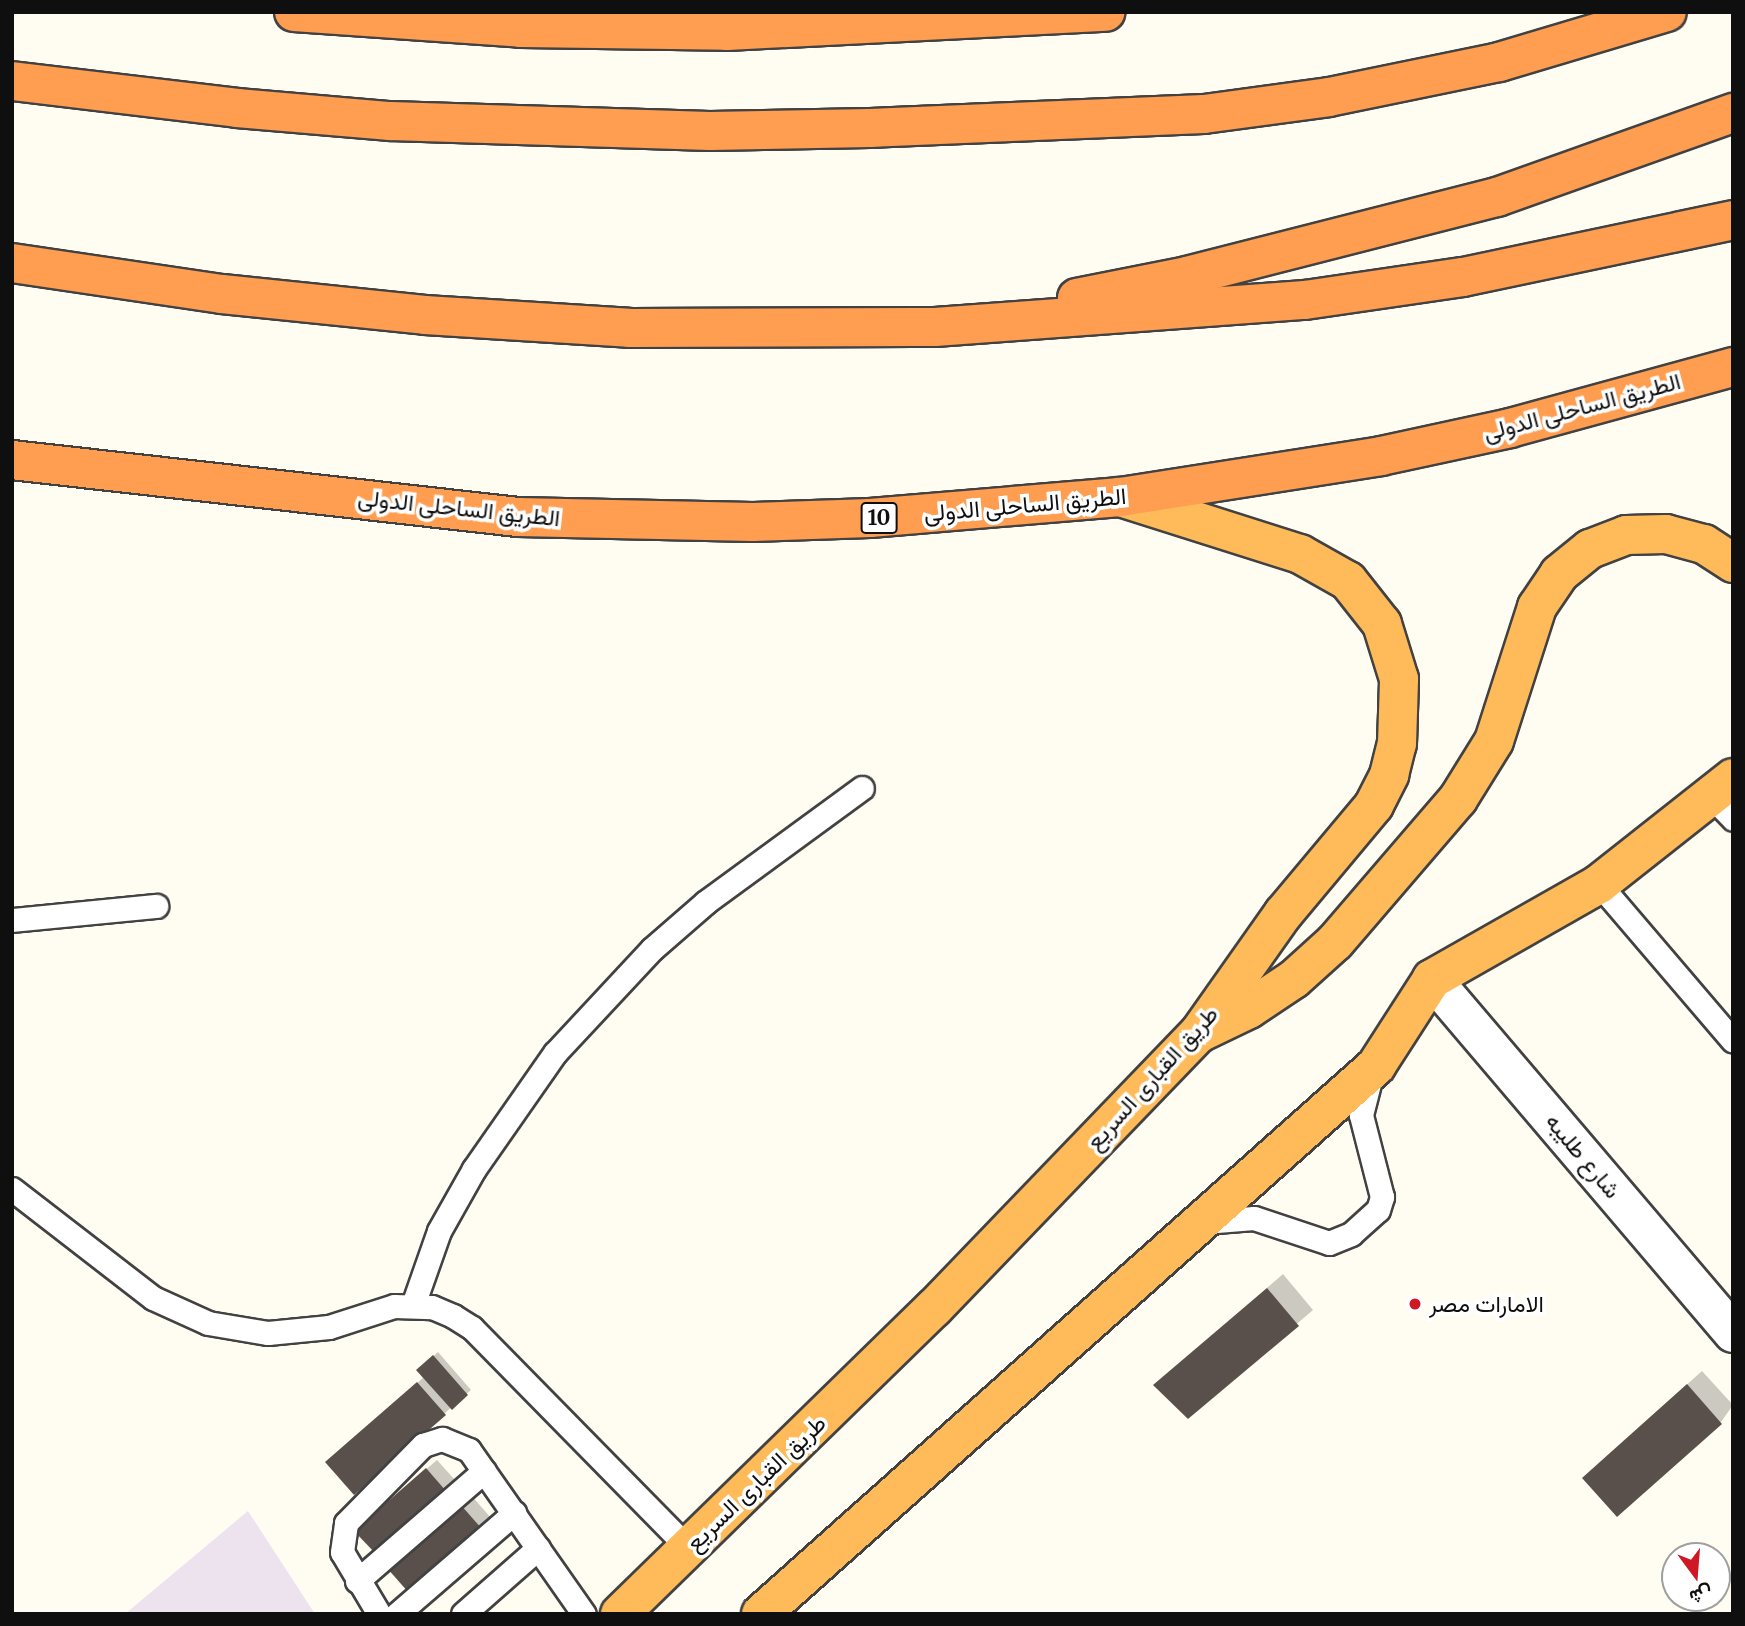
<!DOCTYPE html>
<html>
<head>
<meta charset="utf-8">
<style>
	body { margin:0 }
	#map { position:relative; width:1745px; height:1626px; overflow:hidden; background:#fffcf2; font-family:Merriweather,Vazirmatn,serif }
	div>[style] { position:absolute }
	.industrial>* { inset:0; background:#ede3ef }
	.shadow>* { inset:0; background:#0003 }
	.building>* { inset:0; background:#59504b }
	.roads { filter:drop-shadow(2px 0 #424242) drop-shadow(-2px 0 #424242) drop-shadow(0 2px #424242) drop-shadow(0 -2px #424242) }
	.service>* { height:23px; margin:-11.5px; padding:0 11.5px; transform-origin:11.5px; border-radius:11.5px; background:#fff }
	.minor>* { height:38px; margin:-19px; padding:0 19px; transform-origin:19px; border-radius:19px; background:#fff }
	.trunk>* { height:38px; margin:-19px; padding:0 19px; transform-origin:19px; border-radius:19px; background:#ffba59 }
	.motorway>* { height:38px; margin:-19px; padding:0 19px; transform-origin:19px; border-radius:19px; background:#ff9d50 }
	.dots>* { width:19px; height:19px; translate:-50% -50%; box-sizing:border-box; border:4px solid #fff; border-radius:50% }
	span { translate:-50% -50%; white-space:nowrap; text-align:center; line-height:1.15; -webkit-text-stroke:7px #fff; paint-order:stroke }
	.shield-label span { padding:2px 5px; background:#fff; border:2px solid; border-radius:5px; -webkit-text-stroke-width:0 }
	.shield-label { font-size:21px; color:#0f0f0f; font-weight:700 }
	.street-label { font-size:23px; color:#0f0f0f }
	.poi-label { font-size:23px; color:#0f0f0f }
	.left { translate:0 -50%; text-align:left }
	.frame { position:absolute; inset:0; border:14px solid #0f0f0f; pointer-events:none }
	.north { position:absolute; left:1661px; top:1542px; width:70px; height:70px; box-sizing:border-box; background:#fff; border:2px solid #9f9f9f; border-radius:50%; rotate:164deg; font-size:19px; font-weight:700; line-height:28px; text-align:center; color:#0f0f0f }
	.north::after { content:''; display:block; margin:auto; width:24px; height:32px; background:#ce1824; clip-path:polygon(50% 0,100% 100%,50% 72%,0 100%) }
</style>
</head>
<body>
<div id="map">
	<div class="industrial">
		<div style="clip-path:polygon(248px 1511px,315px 1614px,125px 1614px)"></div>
	</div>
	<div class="shadow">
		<div style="clip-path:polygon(1283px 1274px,1313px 1310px,1188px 1417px,1155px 1385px)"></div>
		<div style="clip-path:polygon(438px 1352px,471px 1390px,355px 1493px,337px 1453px,424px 1377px,418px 1370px)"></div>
		<div style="clip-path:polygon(1702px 1371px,1733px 1405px,1721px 1422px,1599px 1463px)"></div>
		<div style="clip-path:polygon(437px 1460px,455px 1480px,375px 1551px,366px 1521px)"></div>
		<div style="clip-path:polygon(471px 1495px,491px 1518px,481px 1528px,399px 1558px)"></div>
	</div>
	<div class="building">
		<div style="clip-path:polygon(1267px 1288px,1299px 1326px,1188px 1419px,1153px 1385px)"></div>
		<div style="clip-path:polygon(433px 1355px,468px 1395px,452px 1410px,416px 1370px)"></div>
		<div style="clip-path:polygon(417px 1382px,446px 1415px,354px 1495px,325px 1462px)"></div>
		<div style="clip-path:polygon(1687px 1384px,1722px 1424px,1617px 1517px,1582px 1478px)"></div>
		<div style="clip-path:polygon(426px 1468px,446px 1491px,375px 1553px,354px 1531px)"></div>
		<div style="clip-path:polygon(460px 1504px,482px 1529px,409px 1593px,387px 1568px)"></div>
	</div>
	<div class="roads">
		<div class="service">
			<div style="left:1712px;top:797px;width:30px;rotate:46deg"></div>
			<div style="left:1599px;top:884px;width:206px;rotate:49.5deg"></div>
			<div style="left:12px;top:920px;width:145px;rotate:-5.6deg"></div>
			<div style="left:12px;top:1189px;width:178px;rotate:37.7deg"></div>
			<div style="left:153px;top:1298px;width:60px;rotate:24.4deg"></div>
			<div style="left:208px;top:1323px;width:61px;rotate:9.5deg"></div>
			<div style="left:268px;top:1333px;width:61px;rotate:-5.6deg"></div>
			<div style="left:329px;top:1327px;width:68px;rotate:-17.9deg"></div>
			<div style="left:394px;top:1306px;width:38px;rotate:2deg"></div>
			<div style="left:432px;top:1307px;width:23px;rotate:23deg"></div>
			<div style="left:453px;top:1316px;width:22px;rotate:32deg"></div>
			<div style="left:472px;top:1328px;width:310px;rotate:45.5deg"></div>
			<div style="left:1204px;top:1222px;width:50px;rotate:-4.6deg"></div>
			<div style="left:1254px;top:1218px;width:79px;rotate:18.4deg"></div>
			<div style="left:1329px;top:1243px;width:24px;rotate:-22deg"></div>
			<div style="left:1351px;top:1234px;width:36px;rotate:-42deg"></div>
			<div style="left:1378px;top:1210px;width:14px;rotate:-73deg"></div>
			<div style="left:1382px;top:1197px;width:85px;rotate:-104.4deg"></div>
			<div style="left:1361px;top:1115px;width:40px;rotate:-75.6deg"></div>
			<div style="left:413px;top:1305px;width:78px;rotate:-70.6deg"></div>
			<div style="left:439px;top:1231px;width:71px;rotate:-60.6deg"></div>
			<div style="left:474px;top:1169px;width:141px;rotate:-55.1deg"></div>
			<div style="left:555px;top:1053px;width:142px;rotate:-47deg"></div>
			<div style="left:652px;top:949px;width:72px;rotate:-41deg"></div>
			<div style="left:706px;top:902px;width:193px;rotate:-36.2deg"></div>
			<div style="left:357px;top:1581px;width:168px;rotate:-40.9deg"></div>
			<div style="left:379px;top:1614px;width:72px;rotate:-120.8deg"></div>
			<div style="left:342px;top:1552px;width:29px;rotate:-82deg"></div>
			<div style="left:346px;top:1523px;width:110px;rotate:-45.4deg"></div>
			<div style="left:423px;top:1445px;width:20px;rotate:-18deg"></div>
			<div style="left:442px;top:1439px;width:29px;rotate:22deg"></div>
			<div style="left:469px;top:1450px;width:200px;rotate:55deg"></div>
			<div style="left:397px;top:1614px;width:155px;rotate:-40.8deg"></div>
			<div style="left:463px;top:1614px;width:100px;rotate:-41.3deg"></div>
		</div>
		<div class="minor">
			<div style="left:1432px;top:979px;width:465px;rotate:49.6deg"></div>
		</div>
		<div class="trunk">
			<div style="left:1201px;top:1032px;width:53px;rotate:-25.6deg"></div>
			<div style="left:1249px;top:1009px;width:54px;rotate:-33.7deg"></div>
			<div style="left:1294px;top:979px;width:55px;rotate:-42.1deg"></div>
			<div style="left:1335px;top:942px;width:189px;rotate:-49.3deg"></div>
			<div style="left:1458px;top:799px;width:68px;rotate:-58.2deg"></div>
			<div style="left:1494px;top:741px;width:141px;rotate:-72.2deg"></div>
			<div style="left:1537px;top:607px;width:40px;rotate:-56deg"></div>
			<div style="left:1559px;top:574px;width:40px;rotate:-39deg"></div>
			<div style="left:1590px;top:549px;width:39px;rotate:-21deg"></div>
			<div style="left:1626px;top:535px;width:40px;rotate:-1.4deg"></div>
			<div style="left:1666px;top:534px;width:39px;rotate:15deg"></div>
			<div style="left:1704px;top:544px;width:35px;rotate:33deg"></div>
			<div style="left:620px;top:1614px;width:438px;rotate:-44.3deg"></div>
			<div style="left:934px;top:1308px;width:382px;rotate:-46.1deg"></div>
			<div style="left:1199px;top:1033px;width:146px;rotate:-54.8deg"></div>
			<div style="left:1283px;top:914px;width:142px;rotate:-50.1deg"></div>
			<div style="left:1374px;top:805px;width:34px;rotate:-63deg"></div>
			<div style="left:1389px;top:775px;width:32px;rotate:-76deg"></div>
			<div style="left:1397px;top:744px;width:65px;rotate:-88.2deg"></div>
			<div style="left:1399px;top:679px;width:58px;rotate:-107.2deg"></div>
			<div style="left:1382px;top:624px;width:55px;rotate:-128.3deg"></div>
			<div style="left:1348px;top:581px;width:55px;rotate:-150.6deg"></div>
			<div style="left:1300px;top:554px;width:189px;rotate:-162.4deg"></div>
			<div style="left:761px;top:1614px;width:824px;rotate:-41.7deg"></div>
			<div style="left:1376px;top:1066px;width:103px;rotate:-57.2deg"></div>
			<div style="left:1432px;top:979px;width:192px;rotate:-29.6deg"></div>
			<div style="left:1599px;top:884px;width:171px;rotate:-38.3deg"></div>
		</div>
		<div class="motorway">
			<div style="left:294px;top:12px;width:228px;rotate:4deg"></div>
			<div style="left:521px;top:28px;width:206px;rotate:0.8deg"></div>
			<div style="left:727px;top:31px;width:379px;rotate:-2.9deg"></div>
			<div style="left:12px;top:81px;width:227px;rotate:6.8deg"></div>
			<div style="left:237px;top:108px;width:154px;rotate:4.9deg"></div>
			<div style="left:390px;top:121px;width:320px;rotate:1.8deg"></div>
			<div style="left:710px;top:131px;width:160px;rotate:-1.1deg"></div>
			<div style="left:870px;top:128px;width:334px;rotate:-2.4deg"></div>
			<div style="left:1204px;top:114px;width:126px;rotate:-7.7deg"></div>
			<div style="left:1329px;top:97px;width:174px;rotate:-11.6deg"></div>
			<div style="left:1499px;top:62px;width:175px;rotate:-16.6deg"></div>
			<div style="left:12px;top:263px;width:212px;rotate:8.4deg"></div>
			<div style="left:222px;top:294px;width:204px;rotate:5.9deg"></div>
			<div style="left:425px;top:315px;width:204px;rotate:3.6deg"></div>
			<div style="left:629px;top:328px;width:306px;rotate:-0.2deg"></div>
			<div style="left:935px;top:327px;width:371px;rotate:-4.2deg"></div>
			<div style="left:1305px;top:300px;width:160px;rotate:-8.3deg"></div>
			<div style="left:1463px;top:277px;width:276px;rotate:-11.9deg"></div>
			<div style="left:1077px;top:298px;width:112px;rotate:-11.3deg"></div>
			<div style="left:1187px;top:276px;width:320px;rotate:-14.3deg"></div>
			<div style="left:1497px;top:197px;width:251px;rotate:-19.6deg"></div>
			<div style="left:12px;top:460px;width:509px;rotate:6.43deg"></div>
			<div style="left:518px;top:517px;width:235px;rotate:1.2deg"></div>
			<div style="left:753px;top:522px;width:117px;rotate:-2deg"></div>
			<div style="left:870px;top:518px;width:251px;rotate:-4.8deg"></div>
			<div style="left:1120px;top:497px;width:264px;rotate:-8.9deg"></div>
			<div style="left:1381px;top:456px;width:132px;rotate:-12.2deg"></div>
			<div style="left:1510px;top:428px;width:231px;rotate:-15.3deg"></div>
		</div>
	</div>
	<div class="dots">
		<div style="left:1415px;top:1304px;background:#ce1824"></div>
	</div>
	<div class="shield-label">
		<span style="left:879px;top:518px">10</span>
	</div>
	<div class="street-label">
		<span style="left:1582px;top:407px;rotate:-15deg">الطريق الساحلى الدولى</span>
		<span style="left:1025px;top:505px;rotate:-5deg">الطريق الساحلى الدولى</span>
		<span style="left:459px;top:508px;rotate:6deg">الطريق الساحلى الدولى</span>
		<span style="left:1152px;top:1078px;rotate:-48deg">طريق القبارى السريع</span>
		<span style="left:1583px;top:1156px;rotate:50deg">شارع طليبه</span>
		<span style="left:756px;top:1483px;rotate:-44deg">طريق القبارى السريع</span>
	</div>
	<div class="poi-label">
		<span class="left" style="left:1429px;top:1304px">الامارات مصر</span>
	</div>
	<div class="frame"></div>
	<div class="north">ش</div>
</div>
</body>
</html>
